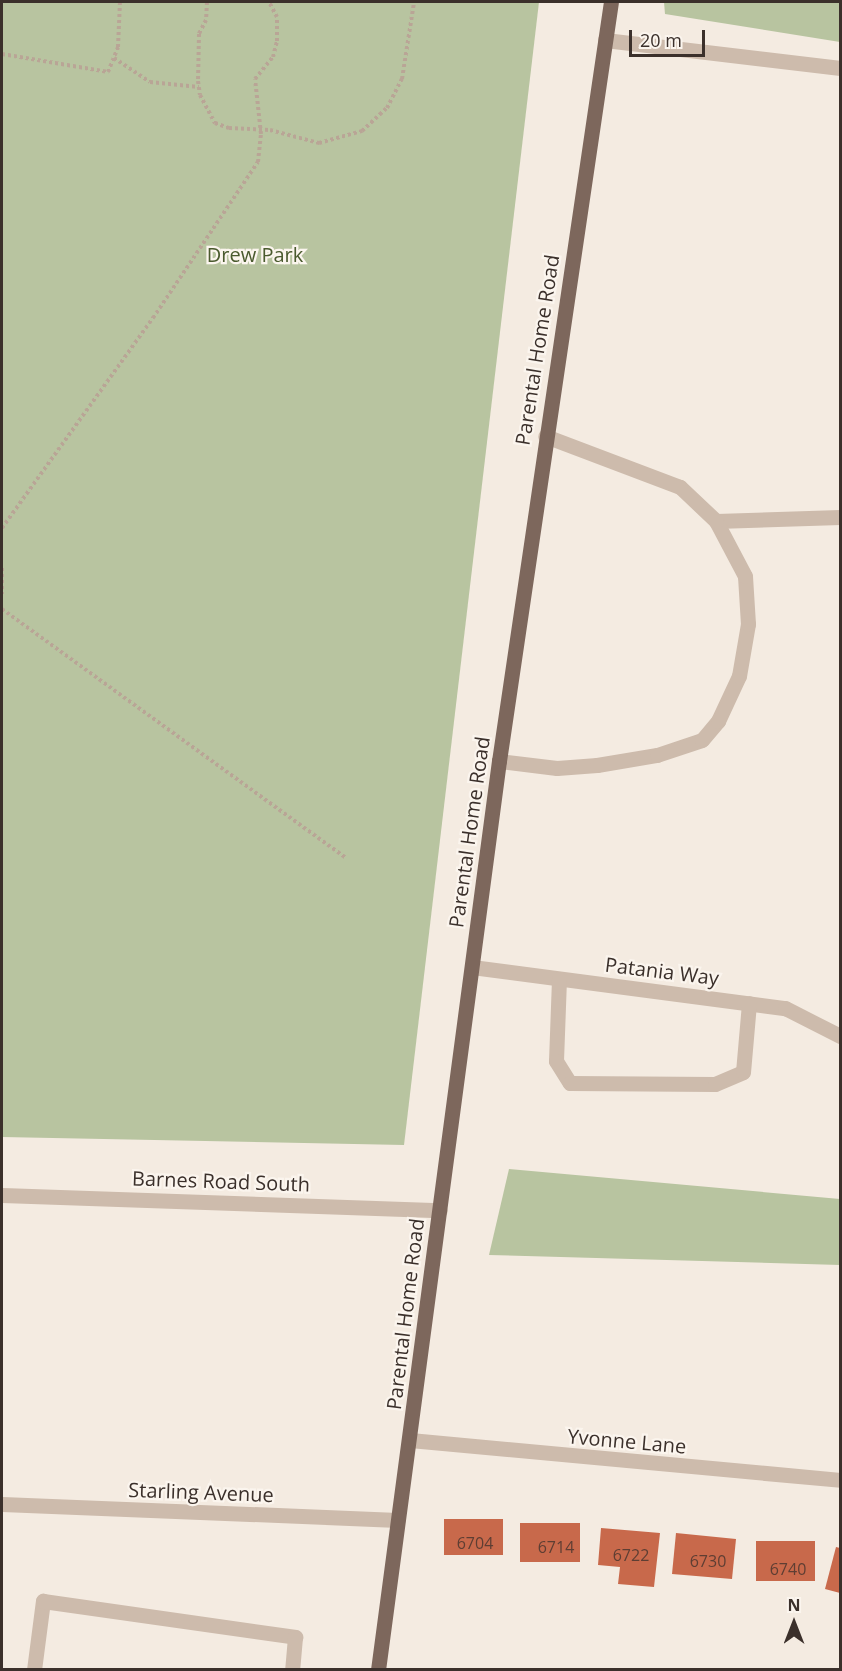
<!DOCTYPE html>
<html>
<head>
<meta charset="utf-8">
<style>
	body { margin:0 }
	#map { position:relative; width:842px; height:1671px; overflow:hidden; background:#f4ebe1; font-family:"Open Sans",sans-serif }
	div>[style] { position:absolute }
	.green>* { inset:0; background:#b8c4a0 }
	.building>* { inset:0; background:#c8694b }
	.path>* { height:4px; margin-top:-2px; transform-origin:0; background:repeating-linear-gradient(90deg,#b9a596 0 3px,transparent 0 6px) }
	.minor>* { height:15px; margin:-7.5px; padding:0 7.5px; transform-origin:7.5px; border-radius:7.5px; background:#cdbbac }
	.major>* { height:15px; margin:-7.5px; padding:0 7.5px; transform-origin:7.5px; border-radius:7.5px; background:#7d675c }
	span { translate:-50% -50%; white-space:nowrap; text-align:center; line-height:1.15; -webkit-text-stroke:4.5px #fbf5ee; paint-order:stroke }
	.number-label { font-size:16px; color:#5e3e33 }
	.number-label span { -webkit-text-stroke-width:0 }
	.park-label { font-size:20px; color:#4a5a2e }
	.street-label { font-size:20px; color:#3b302b }
	.frame { position:absolute; inset:0; border:3px solid #3b302b; pointer-events:none }
	.north { position:absolute; left:764px; top:1593px; width:60px; height:60px; -webkit-text-stroke:4px #fbf5ee; paint-order:stroke; rotate:0deg; font-size:16px; font-weight:700; line-height:24px; text-align:center; color:#3b302b }
	.north::after { content:''; display:block; margin:auto; width:21px; height:27px; background:#3b302b; clip-path:polygon(50% 0,100% 100%,50% 72%,0 100%) }
	.scale { position:absolute; left:629px; top:30px; width:76px; height:27px; box-sizing:border-box; border:3px solid #3b302b; border-top:0; padding-left:8px; font-size:18px; line-height:21px; white-space:nowrap; color:#3b302b; -webkit-text-stroke:4px #fbf5ee; paint-order:stroke }
</style>
</head>
<body>
<div id="map">
	<div class="green">
		<div style="clip-path:polygon(2px 2px,539px 2px,404px 1145px,2px 1137px)"></div>
		<div style="clip-path:polygon(664px 2px,840px 2px,840px 42px,665px 14px)"></div>
		<div style="clip-path:polygon(509px 1169px,840px 1199px,840px 1265px,489px 1255px)"></div>
	</div>
	<div class="building">
		<div style="clip-path:polygon(444px 1519px,503px 1519px,503px 1555px,444px 1555px)"></div>
		<div style="clip-path:polygon(520px 1523px,580px 1523px,580px 1562px,520px 1562px)"></div>
		<div style="clip-path:polygon(601px 1528px,660px 1533px,654px 1587px,618px 1584px,620px 1567px,598px 1565px)"></div>
		<div style="clip-path:polygon(676px 1533px,736px 1539px,732px 1579px,672px 1574px)"></div>
		<div style="clip-path:polygon(756px 1541px,815px 1541px,815px 1581px,756px 1581px)"></div>
		<div style="clip-path:polygon(836px 1547px,840px 1548px,840px 1593px,825px 1589px)"></div>
	</div>
	<div class="path">
		<div style="left:207px;top:2px;width:18px;rotate:93deg"></div>
		<div style="left:206px;top:20px;width:16px;rotate:117deg"></div>
		<div style="left:199px;top:34px;width:47px;rotate:91.2deg"></div>
		<div style="left:198px;top:81px;width:14px;rotate:82deg"></div>
		<div style="left:200px;top:95px;width:32px;rotate:62deg"></div>
		<div style="left:215px;top:123px;width:15px;rotate:20deg"></div>
		<div style="left:229px;top:128px;width:41px;rotate:2.8deg"></div>
		<div style="left:270px;top:130px;width:51px;rotate:14.9deg"></div>
		<div style="left:319px;top:143px;width:45px;rotate:-15.6deg"></div>
		<div style="left:362px;top:131px;width:34px;rotate:-43deg"></div>
		<div style="left:387px;top:108px;width:33px;rotate:-63deg"></div>
		<div style="left:402px;top:79px;width:78px;rotate:-81.1deg"></div>
		<div style="left:2px;top:54px;width:108px;rotate:9.6deg"></div>
		<div style="left:108px;top:72px;width:27px;rotate:-68deg"></div>
		<div style="left:118px;top:47px;width:45px;rotate:-87.5deg"></div>
		<div style="left:114px;top:58px;width:43px;rotate:33.7deg"></div>
		<div style="left:150px;top:82px;width:49px;rotate:5.8deg"></div>
		<div style="left:2px;top:528px;width:259px;rotate:-54.3deg"></div>
		<div style="left:153px;top:318px;width:188px;rotate:-56.1deg"></div>
		<div style="left:258px;top:162px;width:28px;rotate:-84deg"></div>
		<div style="left:261px;top:134px;width:55px;rotate:-96.2deg"></div>
		<div style="left:255px;top:79px;width:28px;rotate:-51deg"></div>
		<div style="left:273px;top:57px;width:16px;rotate:-76deg"></div>
		<div style="left:277px;top:41px;width:24px;rotate:-90deg"></div>
		<div style="left:277px;top:17px;width:17px;rotate:-118deg"></div>
		<div style="left:2px;top:568px;width:26px;rotate:90deg"></div>
		<div style="left:2px;top:609px;width:425px;rotate:35.9deg"></div>
	</div>
	<div class="minor">
		<div style="left:605px;top:40px;width:237px;rotate:6.8deg"></div>
		<div style="left:716px;top:521px;width:124px;rotate:-1.8deg"></div>
		<div style="left:499px;top:761px;width:58px;rotate:6.9deg"></div>
		<div style="left:557px;top:768px;width:40px;rotate:-4.3deg"></div>
		<div style="left:597px;top:765px;width:61px;rotate:-9.5deg"></div>
		<div style="left:657px;top:755px;width:47px;rotate:-18.4deg"></div>
		<div style="left:702px;top:740px;width:25px;rotate:-50deg"></div>
		<div style="left:718px;top:721px;width:50px;rotate:-65deg"></div>
		<div style="left:739px;top:676px;width:53px;rotate:-80.2deg"></div>
		<div style="left:748px;top:624px;width:48px;rotate:-93.6deg"></div>
		<div style="left:745px;top:576px;width:62px;rotate:-117.8deg"></div>
		<div style="left:716px;top:521px;width:50px;rotate:-136.6deg"></div>
		<div style="left:680px;top:487px;width:144px;rotate:-159.3deg"></div>
		<div style="left:472px;top:967px;width:316px;rotate:7.5deg"></div>
		<div style="left:785px;top:1008px;width:62px;rotate:27deg"></div>
		<div style="left:559px;top:979px;width:82px;rotate:92.1deg"></div>
		<div style="left:556px;top:1061px;width:26px;rotate:58deg"></div>
		<div style="left:570px;top:1083px;width:145px;rotate:0.4deg"></div>
		<div style="left:715px;top:1084px;width:30px;rotate:-23deg"></div>
		<div style="left:743px;top:1072px;width:69px;rotate:-85deg"></div>
		<div style="left:2px;top:1195px;width:438px;rotate:2deg"></div>
		<div style="left:410px;top:1440px;width:432px;rotate:5.3deg"></div>
		<div style="left:2px;top:1504px;width:396px;rotate:2.3deg"></div>
		<div style="left:34px;top:1670px;width:70px;rotate:-82.6deg"></div>
		<div style="left:43px;top:1601px;width:255px;rotate:8.1deg"></div>
		<div style="left:295px;top:1637px;width:33px;rotate:95deg"></div>
	</div>
	<div class="major">
		<div style="left:378px;top:1670px;width:917px;rotate:-82.42deg"></div>
		<div style="left:499px;top:761px;width:767px;rotate:-81.61deg"></div>
	</div>
	<div class="number-label">
		<span style="left:475px;top:1543px">6704</span>
		<span style="left:556px;top:1547px">6714</span>
		<span style="left:631px;top:1555px">6722</span>
		<span style="left:708px;top:1561px">6730</span>
		<span style="left:788px;top:1569px">6740</span>
	</div>
	<div class="park-label">
		<span style="left:255px;top:254px">Drew Park</span>
	</div>
	<div class="street-label">
		<span style="left:537px;top:350px;rotate:-81deg">Parental Home Road</span>
		<span style="left:469px;top:832px;rotate:-82deg">Parental Home Road</span>
		<span style="left:662px;top:971px;rotate:7deg">Patania Way</span>
		<span style="left:221px;top:1181px;rotate:2deg">Barnes Road South</span>
		<span style="left:405px;top:1314px;rotate:-83deg">Parental Home Road</span>
		<span style="left:627px;top:1441px;rotate:5deg">Yvonne Lane</span>
		<span style="left:201px;top:1492px;rotate:2deg">Starling Avenue</span>
	</div>
	<div class="frame"></div>
	<div class="north">N</div>
	<div class="scale">20 m</div>
</div>
</body>
</html>
